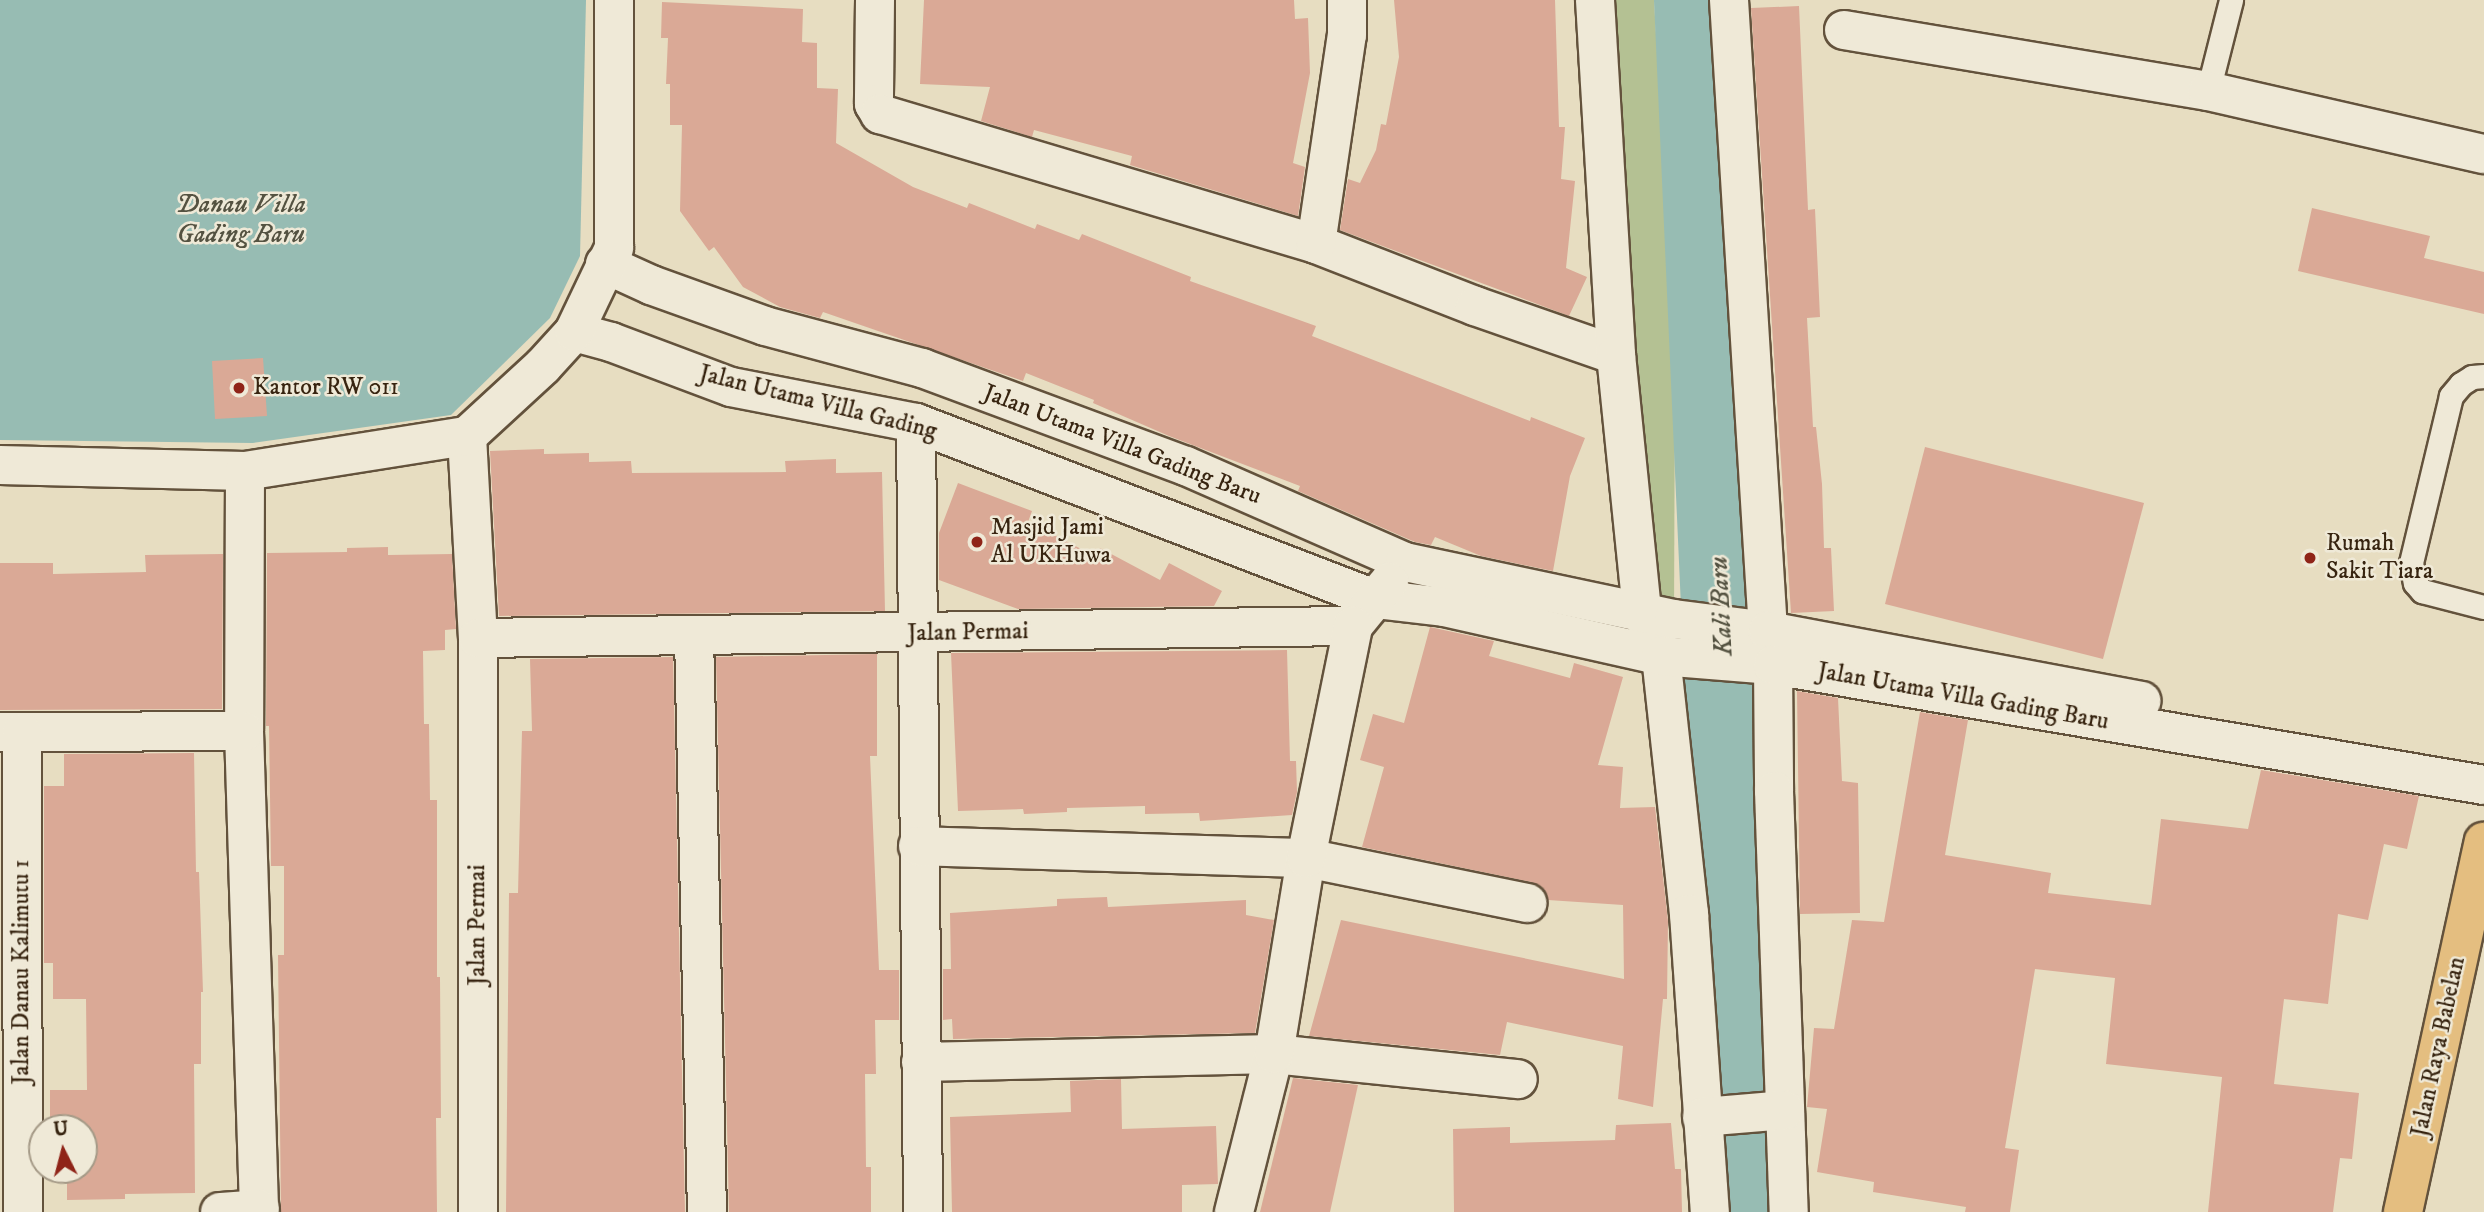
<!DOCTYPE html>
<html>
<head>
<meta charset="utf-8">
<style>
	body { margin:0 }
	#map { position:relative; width:2484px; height:1212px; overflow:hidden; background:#e7ddc1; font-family:"IM FELL DW Pica",serif }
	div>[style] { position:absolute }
	.green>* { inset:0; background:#b4c193 }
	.water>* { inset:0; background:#97bcb3 }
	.river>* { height:82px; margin:-41px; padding:0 41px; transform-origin:41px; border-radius:41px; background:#97bcb3 }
	.building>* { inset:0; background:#daa996 }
	.roads { filter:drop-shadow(2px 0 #63523c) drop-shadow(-2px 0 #63523c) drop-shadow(0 2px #63523c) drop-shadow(0 -2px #63523c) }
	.service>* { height:23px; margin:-11.5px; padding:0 11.5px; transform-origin:11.5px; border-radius:11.5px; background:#efe9d7 }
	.minor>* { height:38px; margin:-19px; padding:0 19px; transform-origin:19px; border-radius:19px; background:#efe9d7 }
	.primary>* { height:38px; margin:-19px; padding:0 19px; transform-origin:19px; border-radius:19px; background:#e4be80 }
	.dots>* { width:19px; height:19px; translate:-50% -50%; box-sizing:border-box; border:4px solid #efe9d7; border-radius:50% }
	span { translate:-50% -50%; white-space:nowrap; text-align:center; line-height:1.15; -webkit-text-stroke:5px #efe9d7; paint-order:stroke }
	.poi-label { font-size:24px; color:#372410 }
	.left { translate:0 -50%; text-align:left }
	.street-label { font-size:24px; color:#372410 }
	.water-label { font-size:26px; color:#545241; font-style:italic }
	.north { position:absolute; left:28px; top:1114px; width:70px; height:70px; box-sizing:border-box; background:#efe9d7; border:2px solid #a59a87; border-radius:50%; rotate:354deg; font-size:19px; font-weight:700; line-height:28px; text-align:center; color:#372410 }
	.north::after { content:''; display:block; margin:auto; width:24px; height:32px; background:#8f2418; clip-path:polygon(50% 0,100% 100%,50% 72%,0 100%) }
</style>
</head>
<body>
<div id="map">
	<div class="green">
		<div style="clip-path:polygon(1592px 0,1654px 0,1675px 362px,1674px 619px,1642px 611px)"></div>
	</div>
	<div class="water">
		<div style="clip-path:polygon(0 0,586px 0,580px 256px,550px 318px,451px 415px,253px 443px,0 440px)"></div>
	</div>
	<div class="river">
		<div style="left:1695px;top:0;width:1213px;rotate:87.45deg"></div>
	</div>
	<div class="building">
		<div style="clip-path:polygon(924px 0,1294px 0,1295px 19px,1308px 18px,1310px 73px,1293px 163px,1305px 167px,1298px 216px,1130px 165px,1132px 156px,1034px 130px,1032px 137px,981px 121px,990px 87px,920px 84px)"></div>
		<div style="clip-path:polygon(1394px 0,1555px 0,1559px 127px,1565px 127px,1561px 179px,1575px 181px,1566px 268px,1587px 277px,1569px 316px,1340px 230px,1348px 179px,1360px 183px,1376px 150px,1381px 124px,1386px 125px,1399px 57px)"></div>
		<div style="clip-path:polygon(662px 2px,803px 9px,802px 42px,817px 43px,817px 88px,838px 89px,836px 143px,913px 187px,967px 208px,969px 203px,1035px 229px,1037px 224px,1079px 240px,1082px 234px,1191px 277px,1190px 281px,1316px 326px,1312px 336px,1530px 421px,1531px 417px,1585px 438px,1570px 476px,1553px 571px,1481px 556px,1435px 537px,1431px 545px,1415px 542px,1298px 491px,1300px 486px,1169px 436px,1093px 403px,1094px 400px,1026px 373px,1023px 381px,823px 312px,820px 318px,780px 307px,743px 287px,714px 247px,709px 251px,680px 211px,682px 125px,670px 125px,670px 84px,666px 84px,668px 38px,661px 38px)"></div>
		<div style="clip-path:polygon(1799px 6px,1808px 210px,1815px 209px,1820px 317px,1807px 318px,1813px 427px,1816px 427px,1822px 484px,1824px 548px,1831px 548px,1834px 611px,1791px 613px,1751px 8px)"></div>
		<div style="clip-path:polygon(2312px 208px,2430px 236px,2424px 258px,2484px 272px,2484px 314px,2298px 271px)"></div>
		<div style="clip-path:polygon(263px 358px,267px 416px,215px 419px,212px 361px)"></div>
		<div style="clip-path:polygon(1925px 447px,2144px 503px,2103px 659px,1885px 604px)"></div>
		<div style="clip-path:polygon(544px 449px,544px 454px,589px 453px,589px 462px,631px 461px,632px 473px,786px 472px,785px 461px,836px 459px,836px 473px,882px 472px,885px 611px,499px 616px,490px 451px)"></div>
		<div style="clip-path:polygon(958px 483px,1032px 511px,1028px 522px,1095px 556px,1100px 548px,1160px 580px,1169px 563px,1222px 591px,1214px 606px,1018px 609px,939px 580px,939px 533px)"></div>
		<div style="clip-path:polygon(388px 547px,388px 555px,452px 554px,456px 629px,445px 630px,445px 650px,423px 651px,424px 724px,429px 724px,430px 800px,437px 800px,437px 977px,440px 977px,441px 1118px,436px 1118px,437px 1212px,281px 1212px,278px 955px,284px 955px,284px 866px,271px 866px,269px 726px,266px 726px,267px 553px,347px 552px,347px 548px)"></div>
		<div style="clip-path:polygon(223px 554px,222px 709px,0 710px,0 563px,53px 563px,53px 574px,146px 572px,145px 555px)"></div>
		<div style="clip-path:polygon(1430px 627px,1494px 641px,1489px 656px,1570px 678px,1574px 663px,1623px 677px,1598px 765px,1623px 767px,1620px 808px,1655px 807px,1668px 921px,1667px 999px,1663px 999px,1653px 1107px,1618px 1099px,1623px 1046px,1507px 1022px,1500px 1055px,1309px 1036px,1341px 920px,1624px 979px,1623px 905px,1548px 900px,1542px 887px,1531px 882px,1362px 847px,1384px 767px,1360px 760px,1373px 714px,1404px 723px)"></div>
		<div style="clip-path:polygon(1287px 650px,1290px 761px,1296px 761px,1297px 792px,1292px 815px,1200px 821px,1199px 813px,1145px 814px,1145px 806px,1067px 808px,1067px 812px,1024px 814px,1023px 809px,958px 811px,951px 653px)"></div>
		<div style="clip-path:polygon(877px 654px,877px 756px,870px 756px,879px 970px,899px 970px,899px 1020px,875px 1020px,876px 1074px,865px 1074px,866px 1167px,871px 1167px,871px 1212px,729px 1212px,716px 657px)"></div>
		<div style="clip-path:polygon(673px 657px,685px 1212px,506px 1212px,509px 893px,518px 893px,522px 731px,532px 731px,530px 659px)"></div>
		<div style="clip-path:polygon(1797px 691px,1838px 698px,1842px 781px,1858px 783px,1860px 913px,1800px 914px)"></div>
		<div style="clip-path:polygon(1920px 712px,1968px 720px,1945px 855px,2051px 873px,2048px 893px,2151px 905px,2161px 819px,2248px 829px,2261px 770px,2419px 796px,2407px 849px,2384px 844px,2368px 920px,2338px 914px,2328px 1004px,2284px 999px,2274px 1084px,2359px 1093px,2352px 1159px,2340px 1158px,2333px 1212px,2208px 1212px,2222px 1077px,2106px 1064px,2115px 978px,2035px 969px,2005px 1148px,2019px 1150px,2010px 1212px,1965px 1212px,1966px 1207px,1873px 1192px,1874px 1182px,1817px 1172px,1827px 1109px,1807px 1107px,1814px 1028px,1834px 1029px,1852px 920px,1884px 922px)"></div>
		<div style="clip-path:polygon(194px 753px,196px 872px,199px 872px,203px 992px,201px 992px,201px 1064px,194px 1064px,195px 1193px,125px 1194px,125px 1199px,67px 1200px,67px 1170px,84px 1170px,84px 1128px,50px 1128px,50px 1090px,87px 1090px,86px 999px,53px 999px,53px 963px,44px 963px,44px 786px,64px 786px,64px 754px)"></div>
		<div style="clip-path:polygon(1107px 897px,1108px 907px,1246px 900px,1246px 915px,1274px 920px,1255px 1033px,953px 1039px,952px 1019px,943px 1020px,943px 969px,951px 969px,950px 913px,1057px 906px,1057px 899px)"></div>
		<div style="clip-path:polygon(1293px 1078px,1358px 1085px,1330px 1212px,1260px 1212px)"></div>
		<div style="clip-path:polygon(1121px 1079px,1122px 1129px,1216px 1126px,1218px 1184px,1182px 1185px,1182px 1212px,952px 1212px,950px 1117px,1071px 1112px,1070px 1081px)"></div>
		<div style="clip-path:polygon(1671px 1123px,1675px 1169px,1681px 1169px,1682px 1212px,1454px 1212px,1453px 1129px,1510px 1127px,1510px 1143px,1615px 1140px,1616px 1125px)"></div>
	</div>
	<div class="roads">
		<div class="service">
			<div style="left:2208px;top:91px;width:94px;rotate:-75.8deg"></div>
			<div style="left:2484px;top:376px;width:12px;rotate:175deg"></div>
			<div style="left:2472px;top:377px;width:13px;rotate:148deg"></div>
			<div style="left:2461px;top:384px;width:16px;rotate:130deg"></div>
			<div style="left:2451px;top:396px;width:172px;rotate:103.5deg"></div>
			<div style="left:2411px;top:563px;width:20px;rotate:79deg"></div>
			<div style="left:2415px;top:583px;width:11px;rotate:49deg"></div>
			<div style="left:2422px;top:591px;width:64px;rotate:14.5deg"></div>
		</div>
		<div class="minor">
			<div style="left:875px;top:0;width:104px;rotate:90.6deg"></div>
			<div style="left:874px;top:104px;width:12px;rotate:59deg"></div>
			<div style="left:880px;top:114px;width:455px;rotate:16.6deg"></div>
			<div style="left:1316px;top:244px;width:171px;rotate:21.3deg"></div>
			<div style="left:1475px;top:306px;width:149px;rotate:19.2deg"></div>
			<div style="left:1595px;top:0;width:356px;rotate:86.6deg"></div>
			<div style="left:1616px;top:355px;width:257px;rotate:84.2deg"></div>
			<div style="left:1642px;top:611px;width:49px;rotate:67.1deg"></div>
			<div style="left:1661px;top:656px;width:260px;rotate:83.8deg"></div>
			<div style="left:1689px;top:914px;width:299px;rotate:86deg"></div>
			<div style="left:1729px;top:0;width:632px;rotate:86.46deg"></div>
			<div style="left:1768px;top:631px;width:34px;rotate:82deg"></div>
			<div style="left:1773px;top:665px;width:126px;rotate:89.5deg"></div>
			<div style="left:1774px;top:791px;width:421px;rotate:88deg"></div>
			<div style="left:1844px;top:30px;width:369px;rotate:9.5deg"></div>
			<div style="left:2208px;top:91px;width:283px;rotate:12.9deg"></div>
			<div style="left:1316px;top:244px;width:211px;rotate:-81.6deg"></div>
			<div style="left:1347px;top:35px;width:35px;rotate:-90deg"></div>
			<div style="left:605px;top:264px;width:51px;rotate:24.5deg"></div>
			<div style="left:651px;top:285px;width:121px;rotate:19.8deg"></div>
			<div style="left:765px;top:326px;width:163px;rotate:15deg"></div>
			<div style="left:922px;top:368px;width:282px;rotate:20.4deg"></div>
			<div style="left:1186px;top:466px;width:239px;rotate:23.7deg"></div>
			<div style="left:1405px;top:562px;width:275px;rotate:12deg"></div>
			<div style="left:1674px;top:619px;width:95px;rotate:7.3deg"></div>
			<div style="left:1768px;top:631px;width:380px;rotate:10.6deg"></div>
			<div style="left:574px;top:332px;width:38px;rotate:15deg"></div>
			<div style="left:611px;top:342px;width:128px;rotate:20.6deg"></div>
			<div style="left:731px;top:387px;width:188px;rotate:11deg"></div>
			<div style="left:916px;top:423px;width:492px;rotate:21deg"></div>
			<div style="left:1375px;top:599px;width:69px;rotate:6.6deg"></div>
			<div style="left:1444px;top:607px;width:222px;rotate:12.7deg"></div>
			<div style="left:1661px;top:656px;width:112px;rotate:4.6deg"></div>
			<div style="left:1773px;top:665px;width:721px;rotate:9.58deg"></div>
			<div style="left:916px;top:423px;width:789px;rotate:89.49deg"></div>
			<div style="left:467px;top:436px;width:202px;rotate:86.9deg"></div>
			<div style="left:478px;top:638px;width:574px;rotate:90deg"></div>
			<div style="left:0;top:465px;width:245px;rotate:1.4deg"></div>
			<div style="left:245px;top:471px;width:225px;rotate:-9deg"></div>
			<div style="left:467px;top:436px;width:103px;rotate:-42.6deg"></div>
			<div style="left:543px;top:366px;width:46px;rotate:-47.6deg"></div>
			<div style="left:574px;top:332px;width:93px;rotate:-64.5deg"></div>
			<div style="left:614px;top:248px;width:248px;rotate:-90deg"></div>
			<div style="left:245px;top:471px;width:260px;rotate:90.2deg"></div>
			<div style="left:244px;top:731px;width:481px;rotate:88.2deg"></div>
			<div style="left:694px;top:636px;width:576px;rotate:88.71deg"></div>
			<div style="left:478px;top:638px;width:875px;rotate:-0.79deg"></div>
			<div style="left:1353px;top:626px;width:57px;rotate:-50.7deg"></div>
			<div style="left:0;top:732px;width:244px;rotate:-0.2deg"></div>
			<div style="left:22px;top:733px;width:479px;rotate:89.9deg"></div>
			<div style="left:918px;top:846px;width:388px;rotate:1.8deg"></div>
			<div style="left:1306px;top:858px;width:226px;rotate:11.5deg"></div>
			<div style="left:921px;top:1062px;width:353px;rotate:-1.3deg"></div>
			<div style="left:1274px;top:1054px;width:245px;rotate:5.9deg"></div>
			<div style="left:1702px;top:1117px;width:83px;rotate:-4.8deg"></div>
			<div style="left:220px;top:1212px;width:40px;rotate:-4.3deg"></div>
			<div style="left:1234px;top:1212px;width:163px;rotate:-75.8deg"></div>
			<div style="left:1274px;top:1054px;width:199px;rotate:-80.7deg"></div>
			<div style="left:1306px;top:858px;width:237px;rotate:-78.5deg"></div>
		</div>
		<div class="primary">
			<div style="left:2403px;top:1212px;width:379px;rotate:-77.7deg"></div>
		</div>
	</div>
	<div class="dots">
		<div style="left:239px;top:388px;background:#8f2418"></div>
		<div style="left:977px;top:542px;background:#8f2418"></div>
		<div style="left:2310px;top:558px;background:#8f2418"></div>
	</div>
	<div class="poi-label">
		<span class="left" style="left:253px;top:388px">Kantor RW 011</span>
		<span class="left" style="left:991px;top:542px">Masjid Jami<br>Al UKHuwa</span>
		<span class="left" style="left:2326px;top:558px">Rumah<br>Sakit Tiara</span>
	</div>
	<div class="street-label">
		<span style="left:818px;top:403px;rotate:14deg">Jalan Utama Villa Gading</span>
		<span style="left:1122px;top:445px;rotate:21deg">Jalan Utama Villa Gading Baru</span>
		<span style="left:968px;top:633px;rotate:-1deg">Jalan Permai</span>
		<span style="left:1963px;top:697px;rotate:10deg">Jalan Utama Villa Gading Baru</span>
		<span style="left:478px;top:925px;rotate:-90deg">Jalan Permai</span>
		<span style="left:22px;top:972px;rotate:-90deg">Jalan Danau Kalimutu 1</span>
		<span style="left:2439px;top:1047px;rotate:-78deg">Jalan Raya Babelan</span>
	</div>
	<div class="water-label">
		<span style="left:241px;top:220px">Danau Villa<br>Gading Baru</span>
		<span style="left:1722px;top:606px;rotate:-93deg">Kali Baru</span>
	</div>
	<div class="north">U</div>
</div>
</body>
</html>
